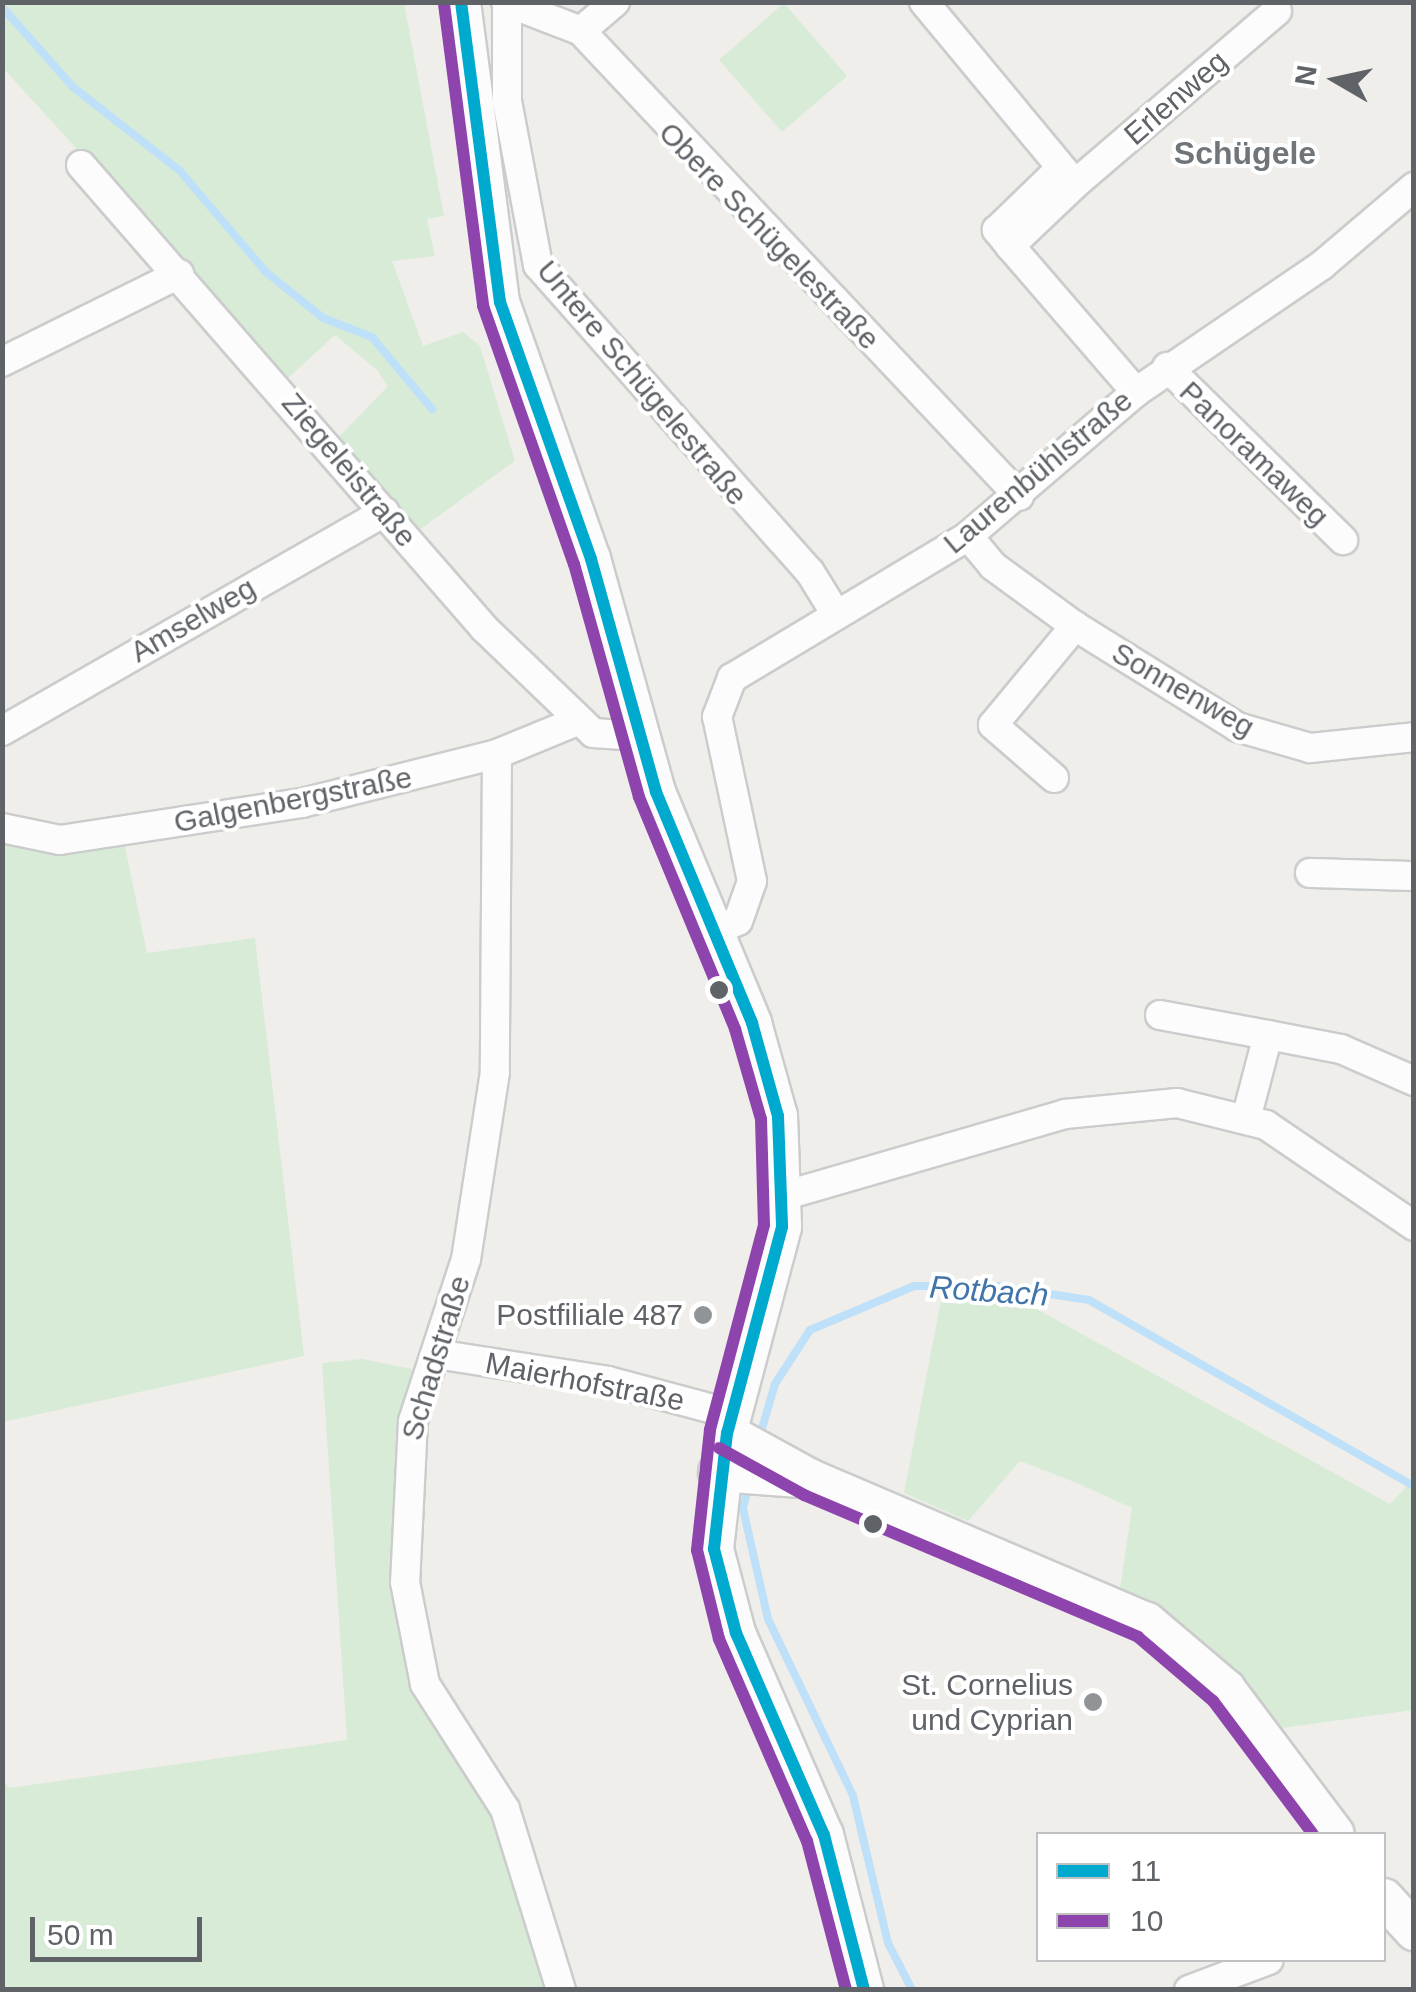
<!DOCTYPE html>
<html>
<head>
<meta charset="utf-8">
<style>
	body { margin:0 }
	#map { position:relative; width:1416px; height:1992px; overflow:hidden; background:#efeeea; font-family:Helvetica,sans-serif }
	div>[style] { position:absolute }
	.green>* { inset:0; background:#d8ebd6 }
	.stream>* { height:8px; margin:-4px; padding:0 4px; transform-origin:4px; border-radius:4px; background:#bfe0f9 }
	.roads { filter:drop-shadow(2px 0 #cbcccc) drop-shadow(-2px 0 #cbcccc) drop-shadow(0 2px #cbcccc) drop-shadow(0 -2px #cbcccc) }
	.street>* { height:28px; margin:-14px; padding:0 14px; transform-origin:14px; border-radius:14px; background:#fdfcfc }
	.secondary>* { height:38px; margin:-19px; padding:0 19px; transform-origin:19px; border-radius:19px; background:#fdfcfc }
	.bus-1>* { height:12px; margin:-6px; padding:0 6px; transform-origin:6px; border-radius:6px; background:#00a9ce }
	.bus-2>* { height:12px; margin:-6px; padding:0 6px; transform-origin:6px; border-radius:6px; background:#8e44ad }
	.dots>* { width:28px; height:28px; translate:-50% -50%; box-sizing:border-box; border:5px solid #fff; border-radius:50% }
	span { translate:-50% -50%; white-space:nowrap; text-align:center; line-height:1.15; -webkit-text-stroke:8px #fff; paint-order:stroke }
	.street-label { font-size:30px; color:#5f6368 }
	.poi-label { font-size:30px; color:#5f6368 }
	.right { translate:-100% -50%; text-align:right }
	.neighbourhood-label { font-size:32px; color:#70757a; font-weight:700 }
	.water-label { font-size:32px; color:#4174aa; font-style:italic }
	.frame { position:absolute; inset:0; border:5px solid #5f6368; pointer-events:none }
	.legend { position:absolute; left:1036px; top:1832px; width:350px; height:130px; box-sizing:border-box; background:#fff; border:2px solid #bfc1c3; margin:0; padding:12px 18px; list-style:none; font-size:30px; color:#5f6368 }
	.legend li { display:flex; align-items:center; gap:20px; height:50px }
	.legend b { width:50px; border:2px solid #bfc1c3 }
	.north { position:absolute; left:1286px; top:30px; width:100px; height:100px; -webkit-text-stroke:8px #fff; paint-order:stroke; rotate:279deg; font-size:28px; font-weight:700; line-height:40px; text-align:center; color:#5f6368 }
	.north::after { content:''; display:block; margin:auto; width:35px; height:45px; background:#5f6368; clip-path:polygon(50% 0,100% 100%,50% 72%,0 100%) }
	.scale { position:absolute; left:30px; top:1917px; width:172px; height:45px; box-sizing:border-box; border:5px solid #5f6368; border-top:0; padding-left:12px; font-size:30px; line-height:35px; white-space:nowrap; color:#5f6368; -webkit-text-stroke:8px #fff; paint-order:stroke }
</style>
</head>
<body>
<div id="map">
	<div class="green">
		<div style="clip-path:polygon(2px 3px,404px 3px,444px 216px,427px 219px,435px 256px,392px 261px,423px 346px,463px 332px,480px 346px,515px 461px,419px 530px,338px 438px,388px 386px,377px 370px,335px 335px,287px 379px,3px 68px)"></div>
		<div style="clip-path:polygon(784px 3px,847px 76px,782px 132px,719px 60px)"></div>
		<div style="clip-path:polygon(2px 838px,124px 842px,147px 953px,255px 938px,304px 1356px,3px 1422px)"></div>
		<div style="clip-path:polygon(986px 1295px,1031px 1306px,1390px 1504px,1413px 1480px,1413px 1710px,1282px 1728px,1195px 1644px,1119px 1595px,1132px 1508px,1077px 1483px,1020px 1461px,968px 1521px,904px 1493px,941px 1300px)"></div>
		<div style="clip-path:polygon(362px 1359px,412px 1369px,400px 1458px,432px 1720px,500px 1812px,550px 1990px,3px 1989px,2px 1778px,9px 1788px,347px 1740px,322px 1363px)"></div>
	</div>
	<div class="stream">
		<div style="left:2px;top:7px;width:107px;rotate:48.4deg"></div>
		<div style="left:73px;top:87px;width:136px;rotate:38.1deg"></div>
		<div style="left:180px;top:171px;width:133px;rotate:49.6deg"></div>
		<div style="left:266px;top:272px;width:73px;rotate:38.9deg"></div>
		<div style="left:323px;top:318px;width:53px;rotate:21.2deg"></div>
		<div style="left:372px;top:337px;width:94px;rotate:50.2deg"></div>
		<div style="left:759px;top:1439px;width:57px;rotate:-73.8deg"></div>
		<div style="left:775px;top:1384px;width:64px;rotate:-57.1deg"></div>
		<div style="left:810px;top:1330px;width:113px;rotate:-22.9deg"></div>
		<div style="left:914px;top:1286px;width:83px"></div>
		<div style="left:997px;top:1286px;width:93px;rotate:8.7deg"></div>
		<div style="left:1089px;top:1300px;width:374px;rotate:29.8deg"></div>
		<div style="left:748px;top:1487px;width:23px;rotate:103deg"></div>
		<div style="left:743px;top:1509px;width:113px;rotate:77.2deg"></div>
		<div style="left:768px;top:1619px;width:196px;rotate:64.3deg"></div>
		<div style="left:853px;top:1796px;width:151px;rotate:76.6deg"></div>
		<div style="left:888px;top:1943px;width:53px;rotate:62.9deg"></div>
	</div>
	<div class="roads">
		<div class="street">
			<div style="left:506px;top:2px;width:80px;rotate:21.1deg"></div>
			<div style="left:581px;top:31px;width:639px;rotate:46.71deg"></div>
			<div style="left:924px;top:2px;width:236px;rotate:50.3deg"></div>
			<div style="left:1075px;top:184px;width:90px;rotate:136.4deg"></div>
			<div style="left:1010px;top:246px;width:193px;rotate:49.2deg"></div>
			<div style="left:507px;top:5px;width:96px;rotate:90deg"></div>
			<div style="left:507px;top:101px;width:167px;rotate:79.3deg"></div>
			<div style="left:538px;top:265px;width:410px;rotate:48.5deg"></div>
			<div style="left:810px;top:572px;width:46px;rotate:58.4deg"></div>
			<div style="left:581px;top:31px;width:45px;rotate:-40.5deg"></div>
			<div style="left:81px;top:165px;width:614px;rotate:48.96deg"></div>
			<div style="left:484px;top:628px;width:151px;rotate:43.9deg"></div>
			<div style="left:593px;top:733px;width:45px;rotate:3.8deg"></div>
			<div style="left:1075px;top:184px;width:266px;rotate:-40.6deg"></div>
			<div style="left:1010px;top:246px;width:21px;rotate:-129deg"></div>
			<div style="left:997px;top:230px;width:89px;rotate:-44.1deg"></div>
			<div style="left:2px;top:362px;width:198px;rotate:-26.4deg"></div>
			<div style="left:1167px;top:367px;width:247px;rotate:44.5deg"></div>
			<div style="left:968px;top:536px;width:39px;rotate:50deg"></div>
			<div style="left:993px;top:566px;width:102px;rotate:36.2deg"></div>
			<div style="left:1075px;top:626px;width:191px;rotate:31.9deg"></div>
			<div style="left:1237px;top:727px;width:76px;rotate:16deg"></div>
			<div style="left:1310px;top:748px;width:105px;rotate:-6deg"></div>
			<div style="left:2px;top:731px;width:441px;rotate:-29.8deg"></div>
			<div style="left:497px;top:754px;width:318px;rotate:90.4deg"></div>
			<div style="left:495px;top:1072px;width:189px;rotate:98.8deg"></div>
			<div style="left:466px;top:1259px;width:170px;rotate:108.1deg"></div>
			<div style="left:413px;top:1421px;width:161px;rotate:92.8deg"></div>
			<div style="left:405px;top:1582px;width:104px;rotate:78.9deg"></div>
			<div style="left:425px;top:1684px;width:148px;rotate:57.4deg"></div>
			<div style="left:505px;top:1809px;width:189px;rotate:72.8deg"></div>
			<div style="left:1054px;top:778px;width:81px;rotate:-139deg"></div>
			<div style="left:993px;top:725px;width:129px;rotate:-50.4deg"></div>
			<div style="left:2px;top:828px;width:59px;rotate:11.7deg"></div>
			<div style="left:60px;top:840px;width:245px;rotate:-8.7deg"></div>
			<div style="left:302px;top:803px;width:201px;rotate:-14.1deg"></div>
			<div style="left:497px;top:754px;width:87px;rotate:-22.4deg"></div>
			<div style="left:1310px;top:873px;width:104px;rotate:1.7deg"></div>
			<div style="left:713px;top:932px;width:27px;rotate:-24deg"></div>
			<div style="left:738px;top:921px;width:42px;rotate:-70.7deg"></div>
			<div style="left:752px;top:881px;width:168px;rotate:-102deg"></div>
			<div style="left:717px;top:717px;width:42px;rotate:-69deg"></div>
			<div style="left:732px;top:678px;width:275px;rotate:-31deg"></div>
			<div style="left:968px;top:536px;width:221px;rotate:-40.6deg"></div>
			<div style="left:1136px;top:392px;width:225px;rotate:-34.3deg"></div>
			<div style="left:1322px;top:265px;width:121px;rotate:-40.3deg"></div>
			<div style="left:1160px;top:1015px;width:110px;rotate:10.5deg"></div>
			<div style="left:1247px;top:1115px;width:83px;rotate:-75.3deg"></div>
			<div style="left:1268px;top:1035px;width:74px;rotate:10.9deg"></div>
			<div style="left:1341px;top:1049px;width:80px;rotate:23.7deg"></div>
			<div style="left:783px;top:1196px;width:294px;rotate:-16.2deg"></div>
			<div style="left:1065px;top:1114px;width:113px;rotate:-5.6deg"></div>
			<div style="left:1177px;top:1103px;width:92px;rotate:13.9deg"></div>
			<div style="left:1266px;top:1125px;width:179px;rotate:34.3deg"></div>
			<div style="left:436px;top:1354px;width:174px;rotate:8.9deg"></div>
			<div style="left:608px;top:1381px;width:128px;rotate:14.9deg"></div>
			<div style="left:1189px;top:1990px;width:85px;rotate:-20.6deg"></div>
		</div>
		<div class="secondary">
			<div style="left:461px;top:2px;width:303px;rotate:82.6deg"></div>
			<div style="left:500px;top:302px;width:273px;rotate:70.5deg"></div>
			<div style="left:591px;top:559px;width:242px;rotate:74.4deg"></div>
			<div style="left:656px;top:792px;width:250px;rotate:67.4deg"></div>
			<div style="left:752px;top:1023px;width:97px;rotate:74.4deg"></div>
			<div style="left:778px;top:1116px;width:111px;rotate:87.9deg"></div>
			<div style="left:782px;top:1227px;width:213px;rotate:104.9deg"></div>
			<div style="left:727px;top:1433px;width:117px;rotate:96.4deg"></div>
			<div style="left:714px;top:1549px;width:87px;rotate:75.3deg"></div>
			<div style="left:736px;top:1633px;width:220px;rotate:66.5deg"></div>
			<div style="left:824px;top:1835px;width:160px;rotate:75.5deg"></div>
			<div style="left:727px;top:1433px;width:96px;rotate:28.7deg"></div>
			<div style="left:811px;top:1479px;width:365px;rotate:23.1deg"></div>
			<div style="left:1147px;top:1622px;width:104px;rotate:40.3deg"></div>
			<div style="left:1226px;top:1689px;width:181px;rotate:53.1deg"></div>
			<div style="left:718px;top:1472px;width:93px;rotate:4.3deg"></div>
			<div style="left:1384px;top:1898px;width:45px;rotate:47.7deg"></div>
		</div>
	</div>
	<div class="bus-1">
		<div style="left:461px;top:2px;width:303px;rotate:82.6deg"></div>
		<div style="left:500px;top:302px;width:273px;rotate:70.5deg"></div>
		<div style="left:591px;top:559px;width:242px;rotate:74.4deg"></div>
		<div style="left:656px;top:792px;width:250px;rotate:67.4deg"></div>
		<div style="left:752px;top:1023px;width:97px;rotate:74.4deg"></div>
		<div style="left:778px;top:1116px;width:111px;rotate:87.9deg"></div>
		<div style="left:782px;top:1227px;width:213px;rotate:104.9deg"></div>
		<div style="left:727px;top:1433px;width:117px;rotate:96.4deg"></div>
		<div style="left:714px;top:1549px;width:87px;rotate:75.3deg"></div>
		<div style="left:736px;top:1633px;width:220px;rotate:66.5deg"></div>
		<div style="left:824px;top:1835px;width:160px;rotate:75.5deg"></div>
	</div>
	<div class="bus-2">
		<div style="left:444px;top:4px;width:305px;rotate:82.6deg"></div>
		<div style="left:483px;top:306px;width:274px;rotate:70.6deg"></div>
		<div style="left:574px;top:564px;width:242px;rotate:74.4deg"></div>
		<div style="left:639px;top:797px;width:251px;rotate:67.5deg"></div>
		<div style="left:735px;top:1029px;width:94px;rotate:73.9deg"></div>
		<div style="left:761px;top:1119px;width:106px;rotate:88.4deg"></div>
		<div style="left:764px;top:1225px;width:212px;rotate:104.8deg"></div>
		<div style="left:710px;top:1430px;width:121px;rotate:96.2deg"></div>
		<div style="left:697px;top:1550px;width:92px;rotate:76.1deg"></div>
		<div style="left:719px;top:1639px;width:220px;rotate:66.5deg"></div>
		<div style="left:807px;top:1841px;width:154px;rotate:75.3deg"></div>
		<div style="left:719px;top:1448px;width:97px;rotate:28.9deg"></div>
		<div style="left:804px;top:1495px;width:363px;rotate:23deg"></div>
		<div style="left:1138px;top:1637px;width:99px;rotate:40.5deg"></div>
		<div style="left:1213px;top:1701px;width:166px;rotate:53.1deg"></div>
	</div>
	<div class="dots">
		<div style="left:719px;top:990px;background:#5f6368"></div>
		<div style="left:703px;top:1315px;background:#919496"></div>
		<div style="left:873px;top:1524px;background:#5f6368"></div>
		<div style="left:1093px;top:1702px;background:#919496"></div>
	</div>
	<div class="street-label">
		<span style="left:1176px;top:98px;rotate:-41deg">Erlenweg</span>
		<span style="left:769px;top:236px;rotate:46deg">Obere Schügelestraße</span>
		<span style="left:642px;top:383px;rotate:50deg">Untere Schügelestraße</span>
		<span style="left:1254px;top:454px;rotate:44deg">Panoramaweg</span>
		<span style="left:349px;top:470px;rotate:50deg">Ziegeleistraße</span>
		<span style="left:1038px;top:472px;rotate:-40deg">Laurenbühlstraße</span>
		<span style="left:193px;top:620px;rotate:-30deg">Amselweg</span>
		<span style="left:1183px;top:690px;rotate:30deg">Sonnenweg</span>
		<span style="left:293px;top:800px;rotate:-11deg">Galgenbergstraße</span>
		<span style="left:436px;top:1358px;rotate:-73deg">Schadstraße</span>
		<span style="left:585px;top:1382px;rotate:11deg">Maierhofstraße</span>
	</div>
	<div class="poi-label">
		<span class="right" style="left:683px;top:1315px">Postfiliale 487</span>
		<span class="right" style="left:1073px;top:1702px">St. Cornelius<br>und Cyprian</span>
	</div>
	<div class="neighbourhood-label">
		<span style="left:1245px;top:153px">Schügele</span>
	</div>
	<div class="water-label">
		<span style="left:989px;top:1291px;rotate:4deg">Rotbach</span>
	</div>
	<div class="frame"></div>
	<ul class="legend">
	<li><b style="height:12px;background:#00a9ce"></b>11</li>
	<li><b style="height:12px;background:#8e44ad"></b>10</li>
	</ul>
	<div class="north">N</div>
	<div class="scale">50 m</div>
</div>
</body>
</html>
